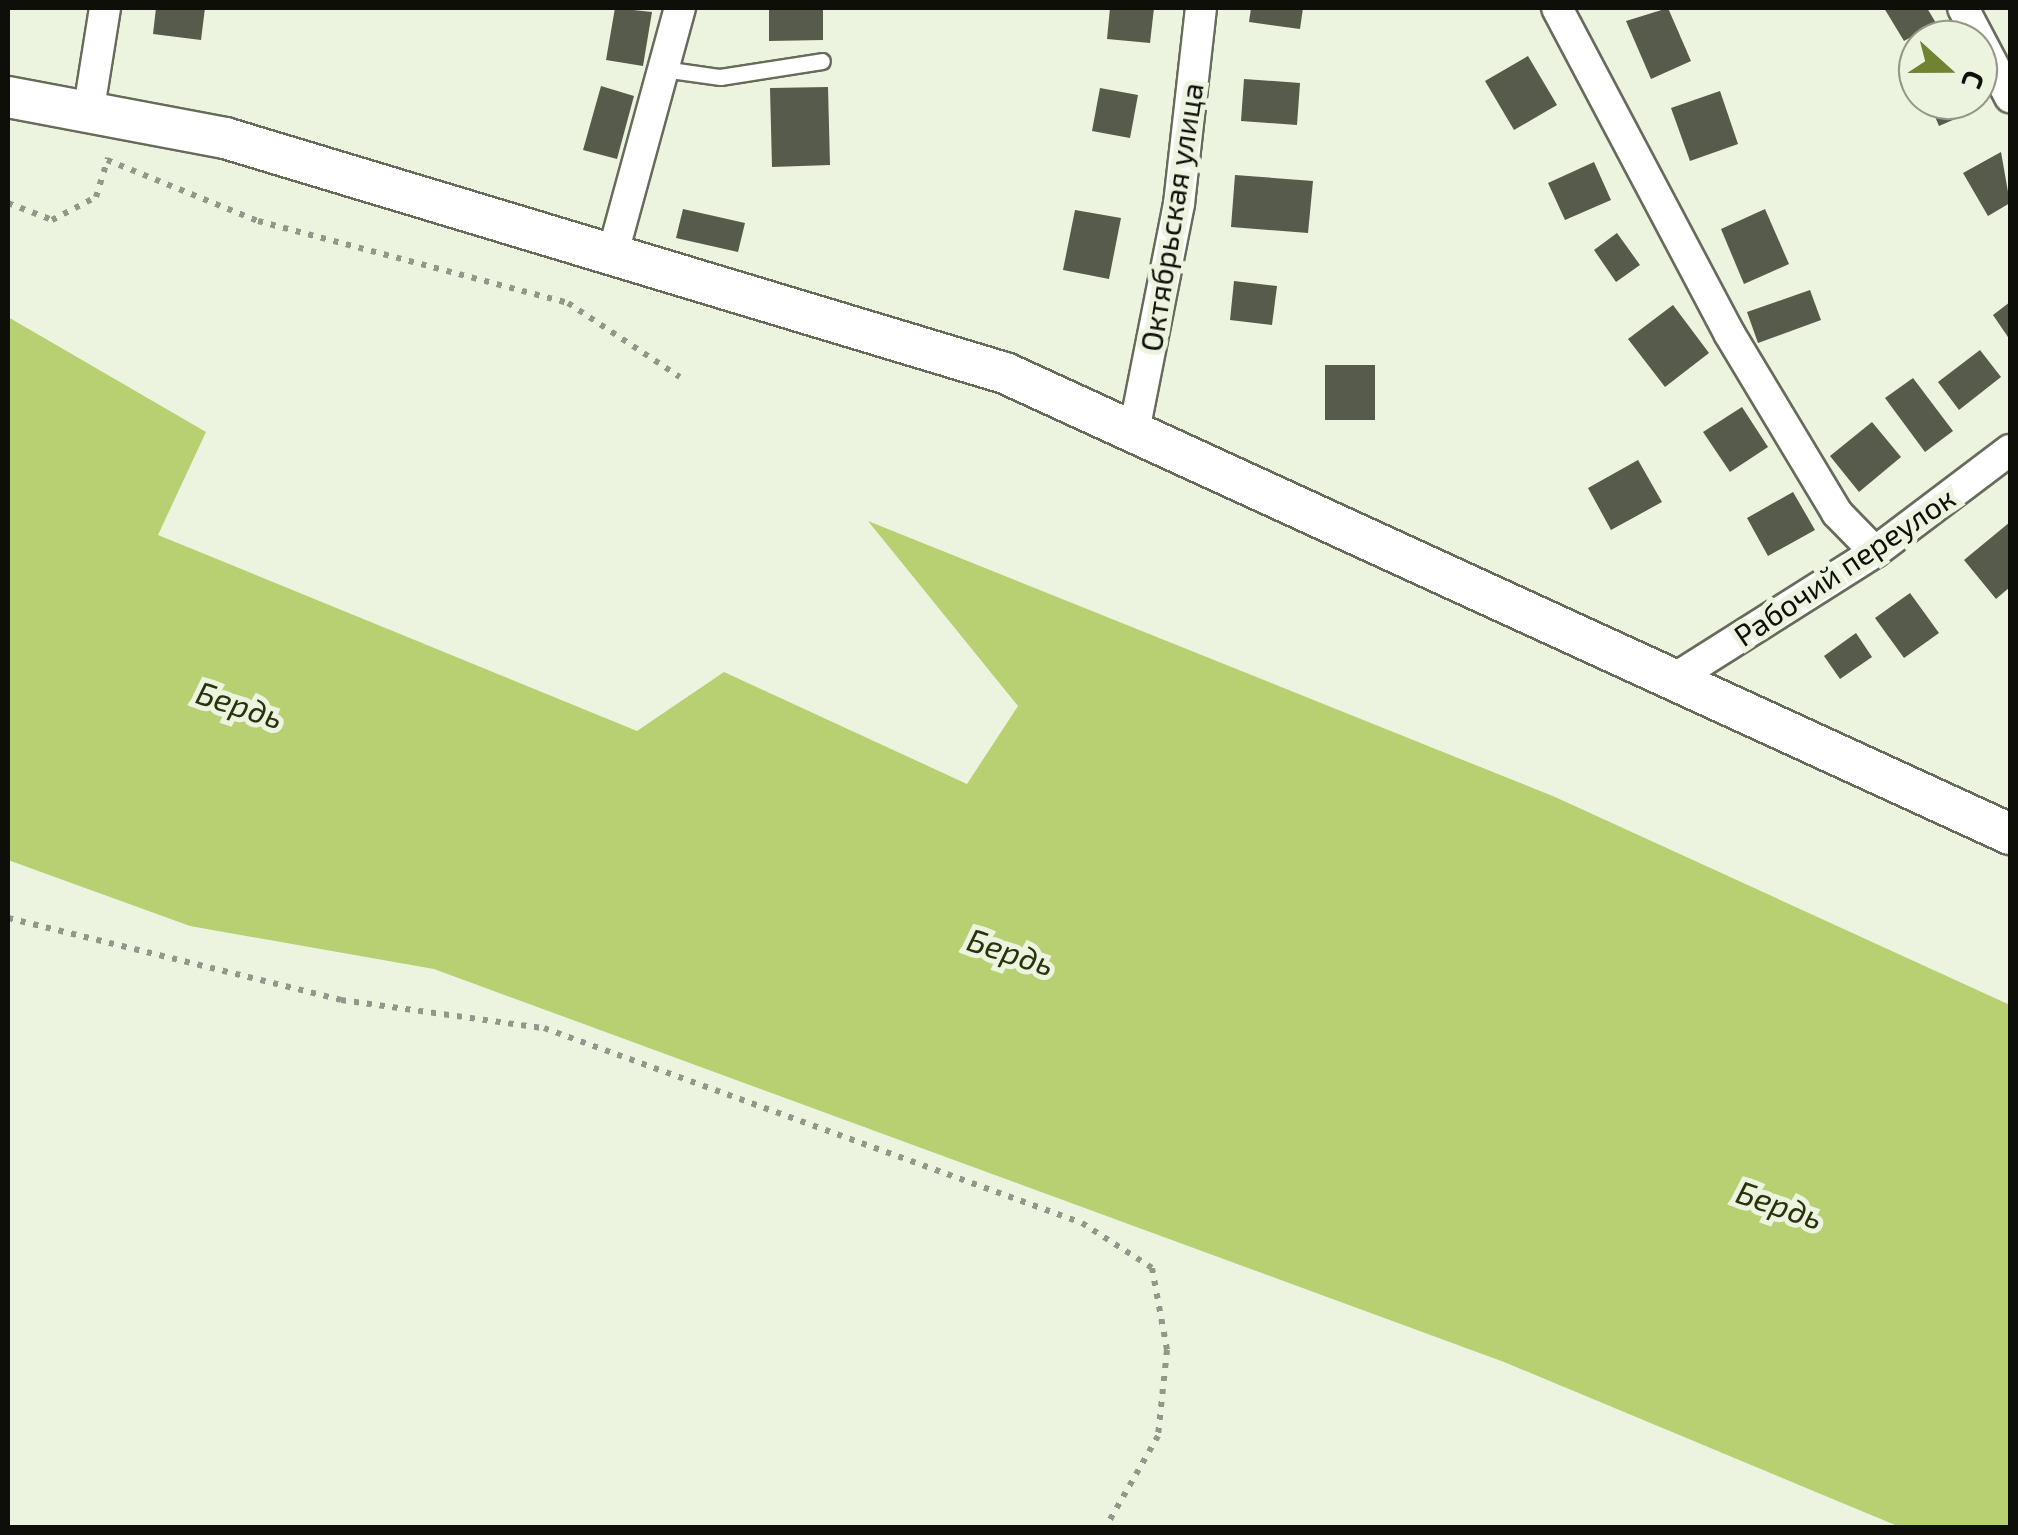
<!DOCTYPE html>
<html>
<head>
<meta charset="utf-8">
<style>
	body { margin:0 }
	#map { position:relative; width:2018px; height:1535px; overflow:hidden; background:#ecf3df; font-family:"Exo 2",sans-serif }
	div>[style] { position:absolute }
	.water>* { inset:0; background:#b7d072 }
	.building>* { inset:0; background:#565b4b }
	.path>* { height:6px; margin-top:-3px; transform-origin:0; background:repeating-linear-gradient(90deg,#929789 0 5px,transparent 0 13px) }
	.roads { filter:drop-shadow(2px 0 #666b5a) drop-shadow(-2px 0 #666b5a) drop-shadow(0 2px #666b5a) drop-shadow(0 -2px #666b5a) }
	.service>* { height:15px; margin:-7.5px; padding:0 7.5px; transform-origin:7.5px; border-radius:7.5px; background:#fff }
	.minor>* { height:30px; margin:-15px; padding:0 15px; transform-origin:15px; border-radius:15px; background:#fff }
	.tertiary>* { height:40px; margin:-20px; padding:0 20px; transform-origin:20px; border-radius:20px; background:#fff }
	span { translate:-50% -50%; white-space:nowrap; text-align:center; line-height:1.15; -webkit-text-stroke:10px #ecf3df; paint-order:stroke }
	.street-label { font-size:30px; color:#0d0f08 }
	.water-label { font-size:32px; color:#29320a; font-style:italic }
	.frame { position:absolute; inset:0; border:10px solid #0d0f08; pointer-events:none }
	.north { position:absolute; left:1898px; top:20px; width:100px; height:100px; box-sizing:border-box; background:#ecf3df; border:2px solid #939889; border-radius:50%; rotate:111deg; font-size:28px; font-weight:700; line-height:40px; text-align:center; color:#0d0f08 }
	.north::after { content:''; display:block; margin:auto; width:35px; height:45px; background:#708333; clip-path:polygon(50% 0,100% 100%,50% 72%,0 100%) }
</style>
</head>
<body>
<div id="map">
	<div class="water">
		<div style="clip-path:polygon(8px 317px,206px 432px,158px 535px,637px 731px,724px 672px,967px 784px,1018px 706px,868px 521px,1555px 797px,2010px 1005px,2010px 1527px,1900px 1527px,1504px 1362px,434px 969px,190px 926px,8px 860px)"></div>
	</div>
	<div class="building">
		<div style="clip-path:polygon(156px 8px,205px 8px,201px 40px,153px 34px)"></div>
		<div style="clip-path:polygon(615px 8px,652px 12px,643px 66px,606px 60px)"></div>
		<div style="clip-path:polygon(769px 8px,823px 8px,823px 40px,769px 41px)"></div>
		<div style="clip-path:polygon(1110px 8px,1154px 8px,1150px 43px,1107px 39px)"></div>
		<div style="clip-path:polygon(1251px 8px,1303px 8px,1300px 29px,1249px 22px)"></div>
		<div style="clip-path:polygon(1668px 8px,1691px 61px,1651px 79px,1626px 21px)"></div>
		<div style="clip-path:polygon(1884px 8px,1927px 8px,1936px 23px,1904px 41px)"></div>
		<div style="clip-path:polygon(1528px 56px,1557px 105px,1514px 130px,1485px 81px)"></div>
		<div style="clip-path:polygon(1244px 79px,1300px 83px,1297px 125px,1241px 121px)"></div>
		<div style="clip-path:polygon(601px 86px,634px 96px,617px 159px,583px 150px)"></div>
		<div style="clip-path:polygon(828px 87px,830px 165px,772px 167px,770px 88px)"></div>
		<div style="clip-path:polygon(1100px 88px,1138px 95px,1130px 138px,1092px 131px)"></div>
		<div style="clip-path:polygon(1720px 91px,1738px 144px,1690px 161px,1671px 108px)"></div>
		<div style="clip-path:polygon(1928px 100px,1972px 100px,1976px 110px,1939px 126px)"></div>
		<div style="clip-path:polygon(2001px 152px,2010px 203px,1988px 216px,1963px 173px)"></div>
		<div style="clip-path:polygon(1594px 162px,1611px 200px,1565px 220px,1548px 183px)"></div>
		<div style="clip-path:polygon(1235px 175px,1313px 181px,1308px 233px,1231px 227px)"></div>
		<div style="clip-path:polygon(683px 209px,745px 223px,738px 252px,676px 238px)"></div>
		<div style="clip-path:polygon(1765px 209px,1789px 264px,1744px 284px,1721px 229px)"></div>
		<div style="clip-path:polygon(1075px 210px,1121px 218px,1109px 279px,1063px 270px)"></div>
		<div style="clip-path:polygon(1617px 233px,1640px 265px,1616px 282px,1594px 250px)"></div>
		<div style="clip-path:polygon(1234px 281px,1277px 286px,1272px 325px,1230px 320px)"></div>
		<div style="clip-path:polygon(1810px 290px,1821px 320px,1758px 343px,1747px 312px)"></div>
		<div style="clip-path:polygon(2010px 302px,2010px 340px,1993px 315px)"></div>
		<div style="clip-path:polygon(1673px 305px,1709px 353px,1665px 387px,1628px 339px)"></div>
		<div style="clip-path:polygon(1980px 350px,2001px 377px,1959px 410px,1938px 382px)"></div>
		<div style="clip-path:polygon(1325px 365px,1375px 365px,1375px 420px,1325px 420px)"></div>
		<div style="clip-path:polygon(1913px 378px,1953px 431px,1925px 452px,1885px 398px)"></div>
		<div style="clip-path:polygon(1742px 407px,1768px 447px,1730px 472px,1703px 432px)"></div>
		<div style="clip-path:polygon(1872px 422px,1901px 457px,1859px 492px,1830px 456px)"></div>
		<div style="clip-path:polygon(1638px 460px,1662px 502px,1611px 530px,1588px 488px)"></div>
		<div style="clip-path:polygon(1793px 492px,1815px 530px,1768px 556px,1747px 518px)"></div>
		<div style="clip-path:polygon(2010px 522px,2010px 587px,1996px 599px,1964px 560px)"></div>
		<div style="clip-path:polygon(1910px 593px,1939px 633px,1904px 658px,1875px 618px)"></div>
		<div style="clip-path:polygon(1856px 633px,1872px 657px,1840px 679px,1824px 656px)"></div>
	</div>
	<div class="path">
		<div style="left:107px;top:160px;width:163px;rotate:22deg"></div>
		<div style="left:258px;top:221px;width:321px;rotate:14.8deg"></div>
		<div style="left:568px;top:303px;width:134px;rotate:33.5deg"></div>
		<div style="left:8px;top:203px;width:47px;rotate:21.1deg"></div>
		<div style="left:52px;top:220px;width:50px;rotate:-27.6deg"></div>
		<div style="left:96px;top:197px;width:41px;rotate:-72.9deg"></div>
		<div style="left:8px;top:918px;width:343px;rotate:13.8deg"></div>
		<div style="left:341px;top:1000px;width:205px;rotate:7.9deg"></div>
		<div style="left:544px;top:1028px;width:572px;rotate:19.92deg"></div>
		<div style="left:1082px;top:1223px;width:83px;rotate:32.7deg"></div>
		<div style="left:1152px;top:1268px;width:83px;rotate:79.6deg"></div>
		<div style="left:1167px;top:1350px;width:86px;rotate:96deg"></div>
		<div style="left:1158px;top:1436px;width:106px;rotate:119.9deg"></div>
	</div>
	<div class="roads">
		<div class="service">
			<div style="left:663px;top:69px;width:58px;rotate:8deg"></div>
			<div style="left:720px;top:77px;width:103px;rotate:-8.9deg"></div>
		</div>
		<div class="minor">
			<div style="left:1557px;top:8px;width:368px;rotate:62.1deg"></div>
			<div style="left:1729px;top:333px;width:210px;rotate:59deg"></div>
			<div style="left:1837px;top:513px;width:54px;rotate:45.7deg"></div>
			<div style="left:1963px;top:8px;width:101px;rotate:62.2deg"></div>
			<div style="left:89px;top:108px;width:101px;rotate:-80.9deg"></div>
			<div style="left:614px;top:249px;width:250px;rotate:-74.7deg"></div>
			<div style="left:1135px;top:426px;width:226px;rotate:-78.8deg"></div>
			<div style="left:1179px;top:204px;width:197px;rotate:-83.6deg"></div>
			<div style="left:1674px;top:679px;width:238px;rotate:-32.3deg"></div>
			<div style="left:1875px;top:552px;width:169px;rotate:-37.1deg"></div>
		</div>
		<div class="tertiary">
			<div style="left:8px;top:97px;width:221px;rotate:10.7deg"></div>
			<div style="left:225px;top:138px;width:815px;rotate:16.77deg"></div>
			<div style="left:1005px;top:373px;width:1106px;rotate:24.64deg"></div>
		</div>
	</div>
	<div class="street-label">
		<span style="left:1171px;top:217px;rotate:-81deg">Октябрьская улица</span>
		<span style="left:1844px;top:566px;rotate:-34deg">Рабочий переулок</span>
	</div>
	<div class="water-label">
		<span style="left:240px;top:704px;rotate:18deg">Бердь</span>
		<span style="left:1011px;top:951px;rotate:18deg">Бердь</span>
		<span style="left:1780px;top:1204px;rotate:19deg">Бердь</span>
	</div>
	<div class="frame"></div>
	<div class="north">С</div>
</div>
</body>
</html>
